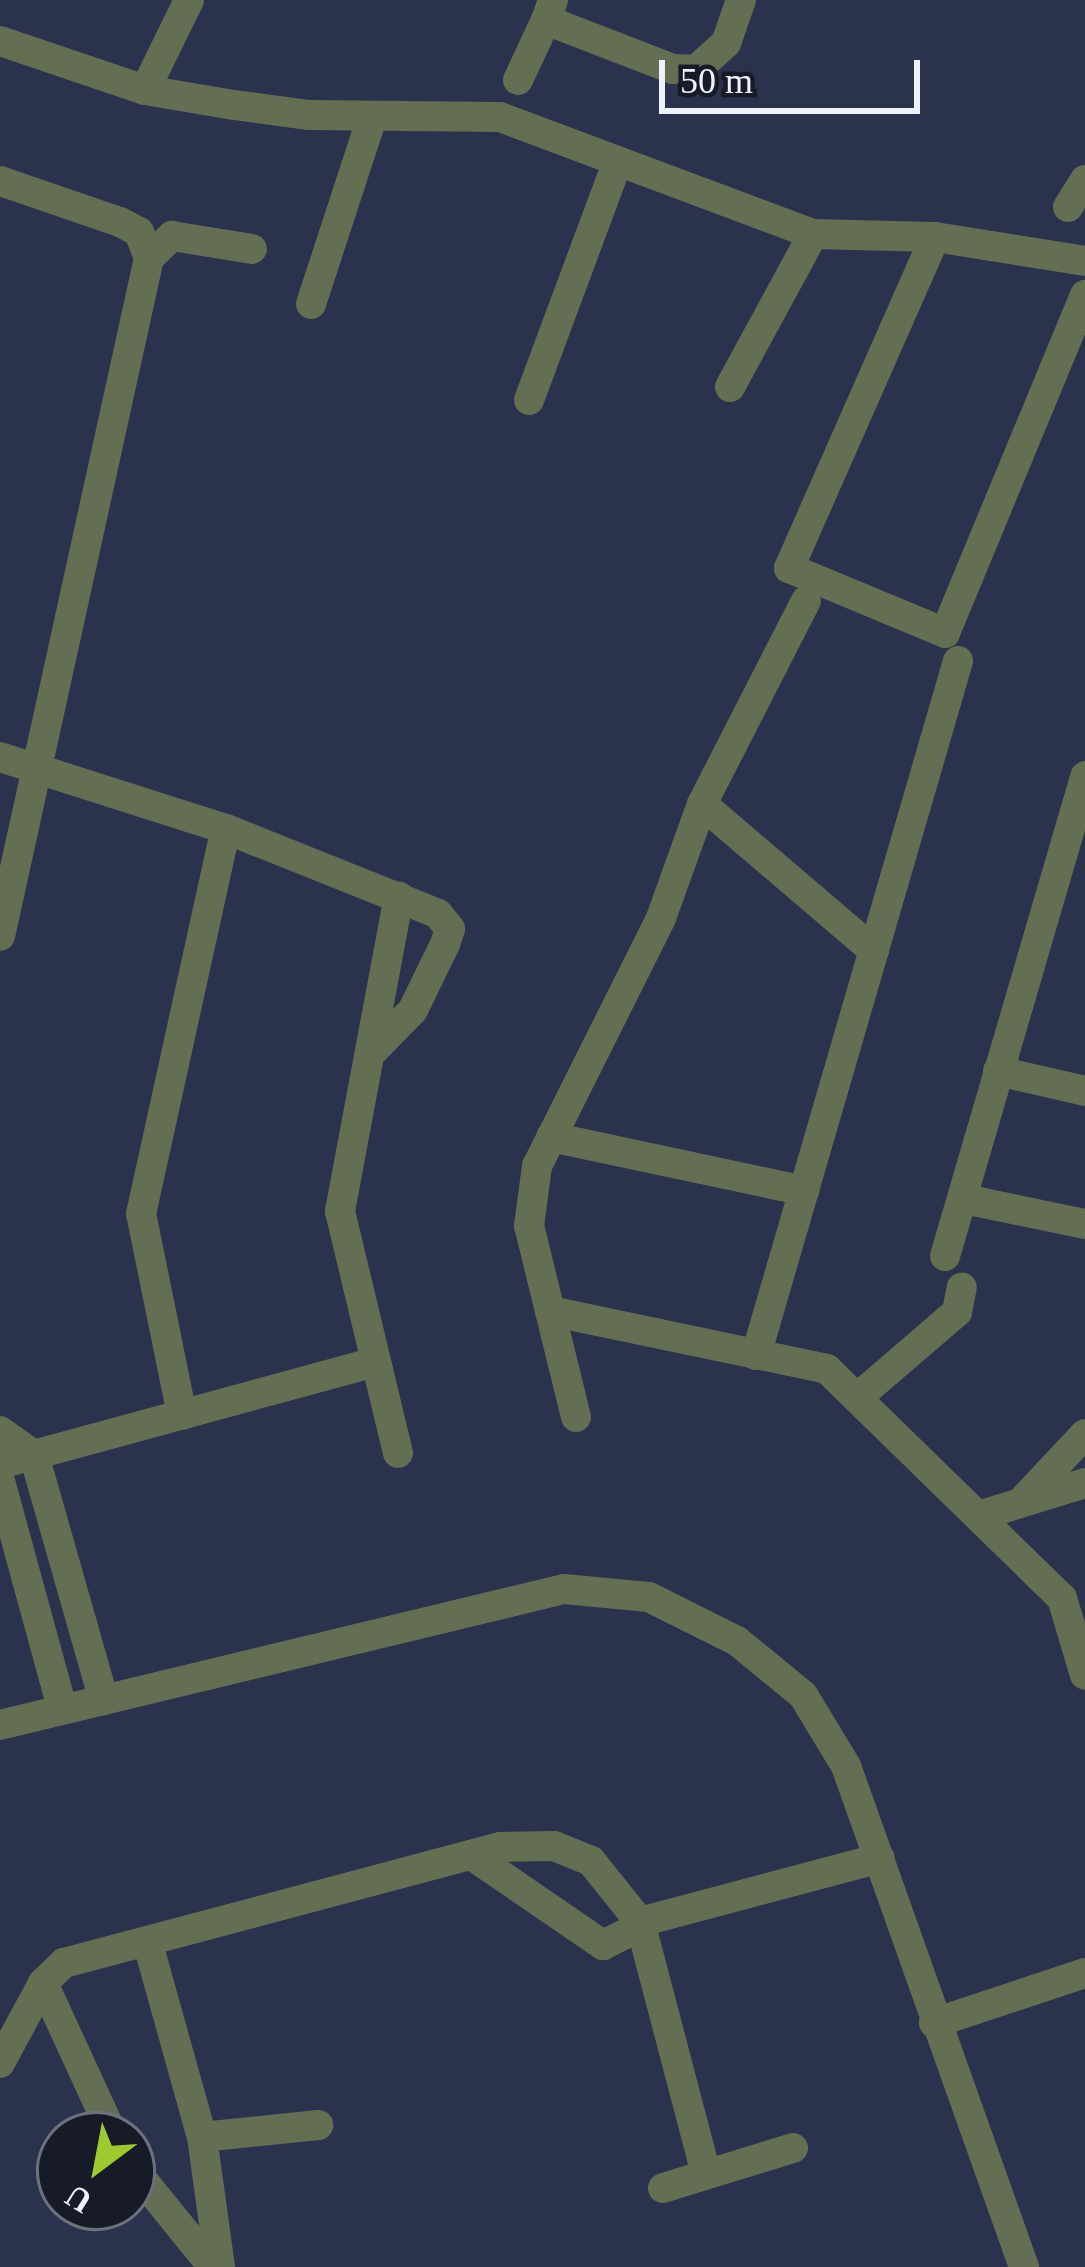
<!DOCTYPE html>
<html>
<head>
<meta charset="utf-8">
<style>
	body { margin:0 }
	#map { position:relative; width:1085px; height:2267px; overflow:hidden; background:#2b324d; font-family:Georgia,serif }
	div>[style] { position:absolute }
	.street>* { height:30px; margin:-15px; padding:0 15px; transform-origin:15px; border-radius:15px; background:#646e52 }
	span { translate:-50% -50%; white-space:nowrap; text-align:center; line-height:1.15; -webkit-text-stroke:12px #171b27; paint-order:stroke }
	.north { position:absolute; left:36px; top:2111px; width:120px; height:120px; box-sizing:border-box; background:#171b27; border:3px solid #6d717c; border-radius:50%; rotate:212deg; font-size:33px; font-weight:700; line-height:48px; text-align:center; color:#eef2fc }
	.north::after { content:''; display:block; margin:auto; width:42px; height:54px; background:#9eca2f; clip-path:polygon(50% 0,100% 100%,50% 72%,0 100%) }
	.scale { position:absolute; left:659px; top:60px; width:261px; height:54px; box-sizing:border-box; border:6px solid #eef2fc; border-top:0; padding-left:15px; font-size:36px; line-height:42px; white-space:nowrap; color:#eef2fc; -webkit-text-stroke:9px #171b27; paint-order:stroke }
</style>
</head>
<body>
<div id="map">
	<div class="street">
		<div style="left:553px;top:0;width:21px;rotate:109deg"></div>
		<div style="left:546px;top:20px;width:136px;rotate:21.1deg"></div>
		<div style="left:673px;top:69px;width:23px;rotate:2deg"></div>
		<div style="left:696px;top:70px;width:40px;rotate:-42deg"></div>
		<div style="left:726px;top:43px;width:46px;rotate:-70.8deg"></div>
		<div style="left:0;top:41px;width:153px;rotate:18.7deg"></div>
		<div style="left:145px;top:90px;width:90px;rotate:9.6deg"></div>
		<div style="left:234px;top:105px;width:76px;rotate:7.6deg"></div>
		<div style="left:309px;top:115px;width:191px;rotate:0.6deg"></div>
		<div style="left:500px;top:117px;width:334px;rotate:20.5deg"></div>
		<div style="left:813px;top:234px;width:122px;rotate:1.4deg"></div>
		<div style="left:935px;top:237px;width:152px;rotate:9.1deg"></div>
		<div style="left:518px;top:80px;width:66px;rotate:-65deg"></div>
		<div style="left:145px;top:90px;width:100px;rotate:-63.9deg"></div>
		<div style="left:0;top:181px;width:127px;rotate:18.9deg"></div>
		<div style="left:120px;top:222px;width:21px;rotate:28deg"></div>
		<div style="left:139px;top:232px;width:28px;rotate:69deg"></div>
		<div style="left:149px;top:258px;width:694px;rotate:102.39deg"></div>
		<div style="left:1068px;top:207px;width:32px;rotate:-58deg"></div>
		<div style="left:935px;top:237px;width:362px;rotate:113.8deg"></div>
		<div style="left:789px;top:568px;width:169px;rotate:22.6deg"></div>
		<div style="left:945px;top:633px;width:366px;rotate:-67.5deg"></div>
		<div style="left:149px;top:258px;width:32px;rotate:-44deg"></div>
		<div style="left:172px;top:236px;width:81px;rotate:9.2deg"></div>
		<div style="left:311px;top:304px;width:197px;rotate:-71.9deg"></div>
		<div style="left:730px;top:387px;width:174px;rotate:-61.5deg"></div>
		<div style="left:529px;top:400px;width:253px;rotate:-69.6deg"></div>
		<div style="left:0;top:757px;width:237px;rotate:17.7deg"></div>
		<div style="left:226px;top:829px;width:228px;rotate:21.8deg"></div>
		<div style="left:438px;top:914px;width:19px;rotate:51deg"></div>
		<div style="left:450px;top:929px;width:16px;rotate:108deg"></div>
		<div style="left:445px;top:944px;width:73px;rotate:115.9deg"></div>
		<div style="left:413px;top:1010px;width:62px;rotate:134.3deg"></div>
		<div style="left:702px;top:804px;width:226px;rotate:40.5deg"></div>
		<div style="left:998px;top:1071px;width:89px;rotate:12.9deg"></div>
		<div style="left:551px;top:1137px;width:259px;rotate:12deg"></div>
		<div style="left:964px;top:1199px;width:124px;rotate:11.7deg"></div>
		<div style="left:945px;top:1256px;width:500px;rotate:-73.7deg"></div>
		<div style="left:550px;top:1311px;width:283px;rotate:11.8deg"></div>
		<div style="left:827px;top:1369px;width:328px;rotate:44.3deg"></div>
		<div style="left:1062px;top:1598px;width:80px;rotate:73.4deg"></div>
		<div style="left:756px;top:1355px;width:723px;rotate:-73.77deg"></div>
		<div style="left:857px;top:1398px;width:132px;rotate:-40.7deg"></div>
		<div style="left:957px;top:1312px;width:25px;rotate:-79deg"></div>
		<div style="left:182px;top:1415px;width:205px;rotate:-101.5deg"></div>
		<div style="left:141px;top:1214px;width:394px;rotate:-77.6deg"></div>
		<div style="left:576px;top:1417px;width:197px;rotate:-103.8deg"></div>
		<div style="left:529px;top:1226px;width:61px;rotate:-82.4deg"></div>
		<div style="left:537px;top:1166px;width:277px;rotate:-63.4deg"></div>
		<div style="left:661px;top:918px;width:121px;rotate:-70.2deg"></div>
		<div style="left:702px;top:804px;width:228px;rotate:-62.9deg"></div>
		<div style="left:0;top:1431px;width:42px;rotate:35.2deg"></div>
		<div style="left:34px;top:1455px;width:255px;rotate:74.1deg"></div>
		<div style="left:398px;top:1453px;width:249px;rotate:-103.5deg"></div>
		<div style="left:340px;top:1211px;width:320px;rotate:-79.4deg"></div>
		<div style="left:0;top:1464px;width:385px;rotate:-15.2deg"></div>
		<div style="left:0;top:1481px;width:235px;rotate:74.7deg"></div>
		<div style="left:1024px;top:1499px;width:89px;rotate:-46.8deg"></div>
		<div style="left:978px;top:1516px;width:112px;rotate:-17.1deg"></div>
		<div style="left:0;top:1725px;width:580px;rotate:-13.56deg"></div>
		<div style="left:564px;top:1589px;width:85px;rotate:5.4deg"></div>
		<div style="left:649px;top:1597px;width:98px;rotate:26.6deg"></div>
		<div style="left:737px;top:1641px;width:85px;rotate:39.3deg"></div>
		<div style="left:803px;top:1695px;width:83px;rotate:58.8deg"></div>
		<div style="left:846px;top:1766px;width:532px;rotate:70.44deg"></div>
		<div style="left:473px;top:1856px;width:158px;rotate:34.4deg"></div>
		<div style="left:603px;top:1945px;width:40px;rotate:-26.6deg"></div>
		<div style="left:640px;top:1922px;width:248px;rotate:-14.9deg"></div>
		<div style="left:148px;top:1944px;width:200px;rotate:74.4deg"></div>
		<div style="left:202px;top:2137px;width:131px;rotate:82.1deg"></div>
		<div style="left:43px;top:1983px;width:167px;rotate:65.3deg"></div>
		<div style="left:934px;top:2023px;width:159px;rotate:-18.3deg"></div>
		<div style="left:0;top:2063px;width:91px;rotate:-61.7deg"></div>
		<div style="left:43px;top:1983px;width:29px;rotate:-44deg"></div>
		<div style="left:64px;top:1963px;width:452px;rotate:-14.9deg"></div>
		<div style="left:501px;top:1847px;width:53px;rotate:-1.1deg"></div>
		<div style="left:554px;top:1846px;width:40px;rotate:22deg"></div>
		<div style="left:591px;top:1861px;width:78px;rotate:51.2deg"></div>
		<div style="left:640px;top:1922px;width:260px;rotate:75.3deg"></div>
		<div style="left:202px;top:2137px;width:117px;rotate:-5.9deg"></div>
		<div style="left:132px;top:2167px;width:129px;rotate:51deg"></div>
		<div style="left:663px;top:2188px;width:136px;rotate:-17.1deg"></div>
	</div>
	<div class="north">U</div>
	<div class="scale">50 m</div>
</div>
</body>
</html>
